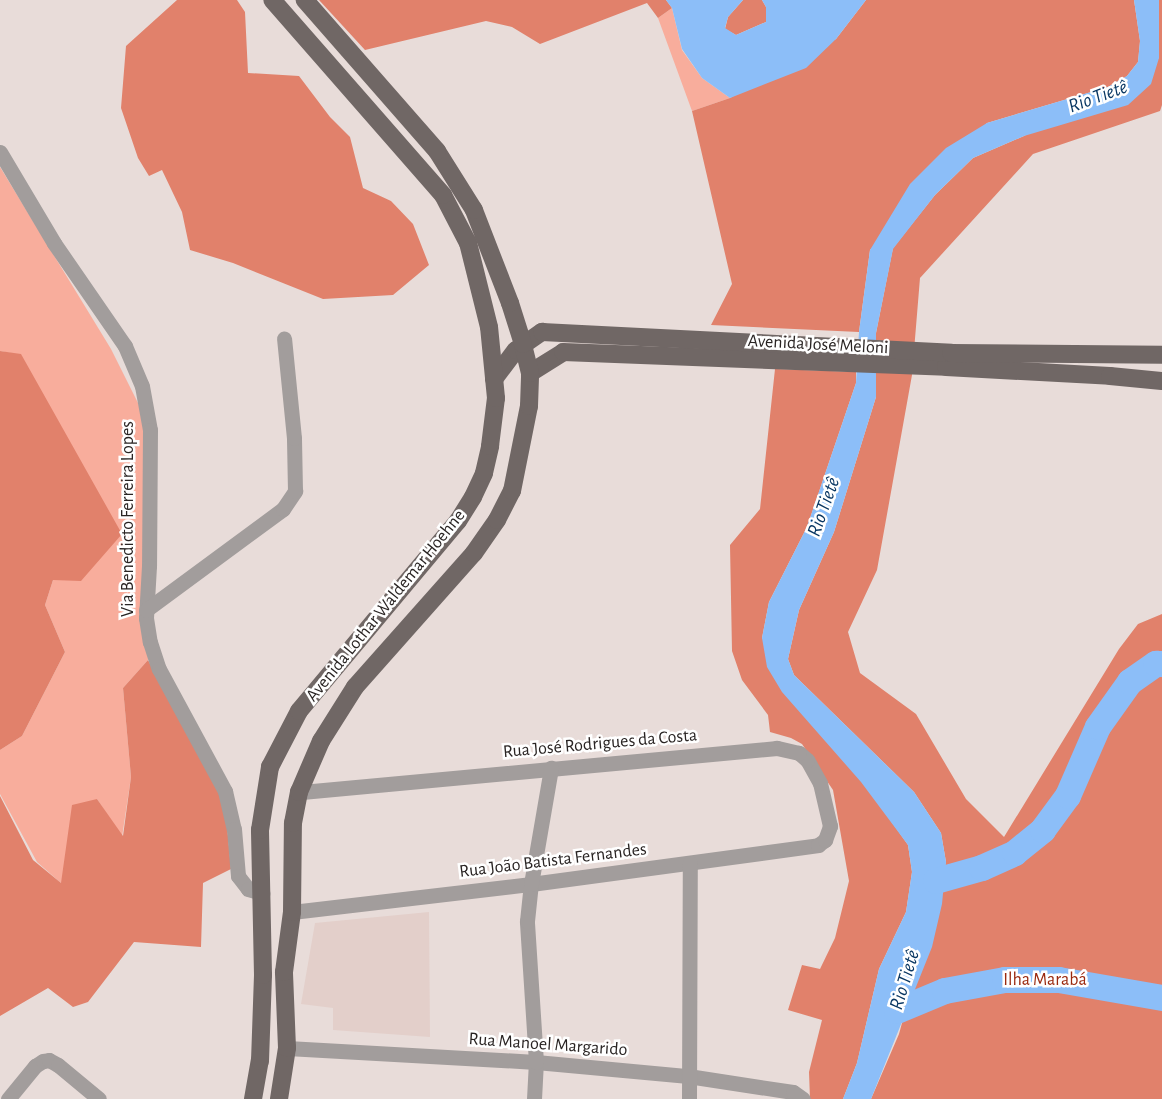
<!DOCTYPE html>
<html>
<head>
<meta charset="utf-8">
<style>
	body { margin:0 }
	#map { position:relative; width:1162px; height:1099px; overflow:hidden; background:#e8dcd9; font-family:"Alegreya Sans",sans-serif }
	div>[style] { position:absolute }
	.built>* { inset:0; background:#e3cfca }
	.green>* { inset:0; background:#f8ad9c }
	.forest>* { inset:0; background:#e1816b }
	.water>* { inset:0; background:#8cbef8 }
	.river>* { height:26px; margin:-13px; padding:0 13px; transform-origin:13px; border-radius:13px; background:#8cbef8 }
	.street>* { height:15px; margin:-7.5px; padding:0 7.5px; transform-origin:7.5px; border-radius:7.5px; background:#a29d9c }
	.primary>* { height:18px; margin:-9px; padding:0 9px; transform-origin:9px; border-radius:9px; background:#706765 }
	span { translate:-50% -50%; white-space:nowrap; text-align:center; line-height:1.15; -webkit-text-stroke:5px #fff; paint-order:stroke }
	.street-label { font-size:18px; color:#292423 }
	.park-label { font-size:18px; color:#9a290f }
	.water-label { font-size:20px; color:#093763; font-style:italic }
</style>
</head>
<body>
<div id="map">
	<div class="built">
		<div style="clip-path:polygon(429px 912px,430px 1037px,333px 1030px,333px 1008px,301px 1004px,315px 923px)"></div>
	</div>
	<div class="green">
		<div style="clip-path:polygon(672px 8px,682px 50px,702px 78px,730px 98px,692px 111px,658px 18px)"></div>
		<div style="clip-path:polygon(0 167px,111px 349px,141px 409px,146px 445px,148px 660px,123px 688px,131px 777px,122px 837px,97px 799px,62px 884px,37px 862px,0 794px,0 750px,22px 736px,65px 652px,45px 605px,53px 580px,21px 355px,0 351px)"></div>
	</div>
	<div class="forest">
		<div style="clip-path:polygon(177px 0,237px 0,245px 12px,248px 73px,299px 76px,330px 117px,350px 137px,363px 188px,391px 201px,413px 224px,429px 265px,393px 295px,323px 299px,233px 263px,190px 250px,182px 212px,162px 170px,149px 176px,138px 158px,121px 108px,126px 46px)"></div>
		<div style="clip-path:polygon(319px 0,666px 0,672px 8px,658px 18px,647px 3px,540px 44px,512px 27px,486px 21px,365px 50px)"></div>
		<div style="clip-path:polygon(743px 0,762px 0,766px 7px,766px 22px,736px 35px,725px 29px,728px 17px)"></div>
		<div style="clip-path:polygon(866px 0,1134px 0,1140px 41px,1138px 62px,1127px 76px,1108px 87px,987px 123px,870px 250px,859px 332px,711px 325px,732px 284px,692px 111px,730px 98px,836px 39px)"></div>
		<div style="clip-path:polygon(1159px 0,1162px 0,1162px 105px,1160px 111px,1033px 154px,920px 278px,912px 375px,877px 570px,848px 632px,860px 673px,916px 714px,966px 799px,1004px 837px,1119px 649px,1138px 624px,1162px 614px,1162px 1099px,871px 1099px,899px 1034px,946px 862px,941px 833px,914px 792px,794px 675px,788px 659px,799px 610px,834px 532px,876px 397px,876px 333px,893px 248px,935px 195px,973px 158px,1024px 136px,1159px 58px)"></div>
		<div style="clip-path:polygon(0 351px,21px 354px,122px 534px,81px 581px,53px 580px,45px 605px,65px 652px,22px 736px,0 750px)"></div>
		<div style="clip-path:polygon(775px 369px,856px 372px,856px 383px,807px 527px,769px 602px,762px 638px,908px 845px,912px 872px,906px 912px,879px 969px,857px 1063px,843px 1099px,810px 1099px,809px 1072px,822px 1020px,788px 1010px,802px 965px,820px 969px,835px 938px,849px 881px,833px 790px,802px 744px,791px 738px,770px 732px,768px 715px,742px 680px,732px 651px,730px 545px,760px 509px)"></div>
		<div style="clip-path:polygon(148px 660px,225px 803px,231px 869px,203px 883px,201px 947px,134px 942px,88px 1002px,73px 1007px,48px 988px,0 1016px,0 796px,33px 860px,61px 883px,72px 805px,97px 799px,123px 836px,131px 777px,123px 688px)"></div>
	</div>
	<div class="water">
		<div style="clip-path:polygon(666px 0,743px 0,728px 17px,725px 28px,736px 35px,766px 22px,766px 7px,762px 0,866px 0,836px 39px,806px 68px,730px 98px,702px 78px,682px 49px,672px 8px)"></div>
		<div style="clip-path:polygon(1134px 0,1159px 0,1159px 58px,1151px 84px,1128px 105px,1024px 136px,973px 158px,935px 195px,893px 249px,876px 333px,876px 397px,834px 532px,799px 610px,788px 659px,794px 675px,914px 792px,941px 833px,946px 862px,942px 904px,932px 947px,871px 1099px,843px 1099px,857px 1063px,879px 969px,906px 912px,912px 872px,908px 845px,861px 782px,782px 692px,767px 667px,762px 638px,769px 602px,807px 527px,856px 383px,859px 332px,870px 250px,910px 184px,946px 148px,987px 123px,1108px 87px,1127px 76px,1138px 62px,1140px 41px)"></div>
	</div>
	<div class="river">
		<div style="left:936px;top:881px;width:48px;rotate:-15.8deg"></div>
		<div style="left:982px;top:868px;width:36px;rotate:-24deg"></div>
		<div style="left:1015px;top:853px;width:36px;rotate:-39deg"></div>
		<div style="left:1043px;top:830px;width:42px;rotate:-53.7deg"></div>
		<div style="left:1068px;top:796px;width:75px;rotate:-66.5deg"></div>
		<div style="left:1098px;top:727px;width:55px;rotate:-54.6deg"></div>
		<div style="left:1130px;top:682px;width:32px;rotate:-35deg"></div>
		<div style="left:1156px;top:664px;width:6px"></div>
		<div style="left:897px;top:1011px;width:52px;rotate:-22.6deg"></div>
		<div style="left:945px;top:991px;width:61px;rotate:-10.4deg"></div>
		<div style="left:1005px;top:980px;width:54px"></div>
		<div style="left:1059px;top:980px;width:105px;rotate:9.9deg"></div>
	</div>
	<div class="street">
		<div style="left:0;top:152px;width:106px;rotate:59.3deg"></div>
		<div style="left:54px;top:243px;width:125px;rotate:55.4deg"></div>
		<div style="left:125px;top:346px;width:43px;rotate:67deg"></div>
		<div style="left:142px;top:386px;width:45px;rotate:79.7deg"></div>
		<div style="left:150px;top:430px;width:136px;rotate:90.4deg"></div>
		<div style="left:149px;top:566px;width:52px;rotate:93.3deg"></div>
		<div style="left:146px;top:618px;width:24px;rotate:81deg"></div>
		<div style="left:150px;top:642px;width:28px;rotate:72deg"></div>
		<div style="left:159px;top:669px;width:139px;rotate:61.6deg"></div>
		<div style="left:225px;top:791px;width:39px;rotate:77deg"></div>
		<div style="left:234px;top:829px;width:47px;rotate:85.1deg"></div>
		<div style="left:238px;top:876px;width:16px;rotate:52deg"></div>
		<div style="left:248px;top:889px;width:15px;rotate:16deg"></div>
		<div style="left:146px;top:610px;width:170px;rotate:-36.4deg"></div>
		<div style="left:283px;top:509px;width:22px;rotate:-56deg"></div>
		<div style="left:295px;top:491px;width:53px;rotate:-91.1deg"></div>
		<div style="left:294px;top:438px;width:100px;rotate:-95.7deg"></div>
		<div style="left:292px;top:912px;width:241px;rotate:-6.7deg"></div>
		<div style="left:531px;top:884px;width:290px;rotate:-7.7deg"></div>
		<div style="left:818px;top:845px;width:9px;rotate:-36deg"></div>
		<div style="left:825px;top:840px;width:15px;rotate:-70deg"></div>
		<div style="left:830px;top:826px;width:44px;rotate:-103.1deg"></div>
		<div style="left:820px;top:783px;width:26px;rotate:-119deg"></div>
		<div style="left:807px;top:760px;width:11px;rotate:-139deg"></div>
		<div style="left:799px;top:753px;width:23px;rotate:-167deg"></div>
		<div style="left:777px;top:748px;width:480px;rotate:174.7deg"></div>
		<div style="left:287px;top:1048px;width:249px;rotate:3.2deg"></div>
		<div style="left:536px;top:1062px;width:153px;rotate:5.3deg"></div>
		<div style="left:688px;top:1076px;width:106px;rotate:8.7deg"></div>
		<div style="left:793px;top:1092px;width:12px;rotate:35deg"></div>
		<div style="left:8px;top:1099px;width:43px;rotate:-50.7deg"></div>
		<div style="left:35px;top:1066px;width:9px;rotate:-32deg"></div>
		<div style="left:43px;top:1061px;width:6px;rotate:-9deg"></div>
		<div style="left:49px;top:1060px;width:10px;rotate:29deg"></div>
		<div style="left:58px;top:1065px;width:53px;rotate:39.7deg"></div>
		<div style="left:534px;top:1099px;width:37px;rotate:-87deg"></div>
		<div style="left:536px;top:1062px;width:141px;rotate:-93.7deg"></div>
		<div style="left:527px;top:921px;width:37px;rotate:-84deg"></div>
		<div style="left:531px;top:884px;width:118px;rotate:-80.2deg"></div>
		<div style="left:689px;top:1099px;width:236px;rotate:-89.8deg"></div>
	</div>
	<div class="primary">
		<div style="left:530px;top:373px;width:39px;rotate:-32deg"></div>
		<div style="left:563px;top:352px;width:383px;rotate:2.2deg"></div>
		<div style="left:946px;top:367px;width:164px;rotate:3.1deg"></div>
		<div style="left:1110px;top:376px;width:52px;rotate:5.5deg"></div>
		<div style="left:494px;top:379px;width:36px;rotate:-53deg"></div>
		<div style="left:516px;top:350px;width:32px;rotate:-35deg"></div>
		<div style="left:542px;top:332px;width:410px;rotate:2.9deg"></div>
		<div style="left:951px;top:353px;width:211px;rotate:0.5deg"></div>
		<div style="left:253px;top:1099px;width:39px;rotate:-80deg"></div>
		<div style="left:260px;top:1061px;width:86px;rotate:-88deg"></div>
		<div style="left:263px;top:975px;width:145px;rotate:-91.2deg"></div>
		<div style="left:260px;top:830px;width:64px;rotate:-81deg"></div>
		<div style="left:270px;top:767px;width:63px;rotate:-62.6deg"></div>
		<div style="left:299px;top:711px;width:248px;rotate:-50.1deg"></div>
		<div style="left:458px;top:521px;width:28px;rotate:-58deg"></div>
		<div style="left:473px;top:497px;width:26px;rotate:-65deg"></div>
		<div style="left:484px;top:473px;width:28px;rotate:-77deg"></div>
		<div style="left:490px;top:446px;width:48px;rotate:-82.9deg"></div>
		<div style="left:496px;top:398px;width:71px;rotate:-95.6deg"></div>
		<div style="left:489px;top:327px;width:87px;rotate:-104deg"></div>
		<div style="left:468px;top:243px;width:54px;rotate:-117.5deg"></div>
		<div style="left:443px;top:195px;width:259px;rotate:-131.2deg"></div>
		<div style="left:279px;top:1099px;width:52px;rotate:-81.1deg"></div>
		<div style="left:287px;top:1048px;width:76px;rotate:-92.3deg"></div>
		<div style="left:284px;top:972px;width:61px;rotate:-82.4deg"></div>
		<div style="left:292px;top:912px;width:89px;rotate:-89.4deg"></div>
		<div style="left:293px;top:823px;width:32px;rotate:-79deg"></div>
		<div style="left:299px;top:792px;width:56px;rotate:-66.7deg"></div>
		<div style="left:321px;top:741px;width:64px;rotate:-57.8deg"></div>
		<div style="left:355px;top:687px;width:179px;rotate:-48.4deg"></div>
		<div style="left:474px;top:553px;width:40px;rotate:-55.1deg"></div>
		<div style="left:497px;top:520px;width:33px;rotate:-63deg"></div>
		<div style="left:512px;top:491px;width:87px;rotate:-78.7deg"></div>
		<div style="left:529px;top:406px;width:33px;rotate:-88deg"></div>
		<div style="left:530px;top:373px;width:30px;rotate:-104deg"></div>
		<div style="left:523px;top:344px;width:43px;rotate:-107.6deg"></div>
		<div style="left:510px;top:303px;width:100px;rotate:-111.2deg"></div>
		<div style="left:474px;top:210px;width:70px;rotate:-122.1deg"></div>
		<div style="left:437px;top:151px;width:201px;rotate:-131.2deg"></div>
	</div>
	<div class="street-label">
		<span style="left:818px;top:345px;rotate:3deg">Avenida José Meloni</span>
		<span style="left:128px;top:519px;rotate:-90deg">Via Benedicto Ferreira Lopes</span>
		<span style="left:386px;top:606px;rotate:-51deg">Avenida Lothar Waldemar Hoehne</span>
		<span style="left:600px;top:744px;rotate:-5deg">Rua José Rodrigues da Costa</span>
		<span style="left:553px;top:861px;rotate:-7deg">Rua João Batista Fernandes</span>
		<span style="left:548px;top:1045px;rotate:4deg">Rua Manoel Margarido</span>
	</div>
	<div class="park-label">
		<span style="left:1045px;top:980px">Ilha Marabá</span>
	</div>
	<div class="water-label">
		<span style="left:1098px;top:97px;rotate:-20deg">Rio Tietê</span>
		<span style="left:824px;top:507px;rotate:-70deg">Rio Tietê</span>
		<span style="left:905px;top:980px;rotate:-73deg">Rio Tietê</span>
	</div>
</div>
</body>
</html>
